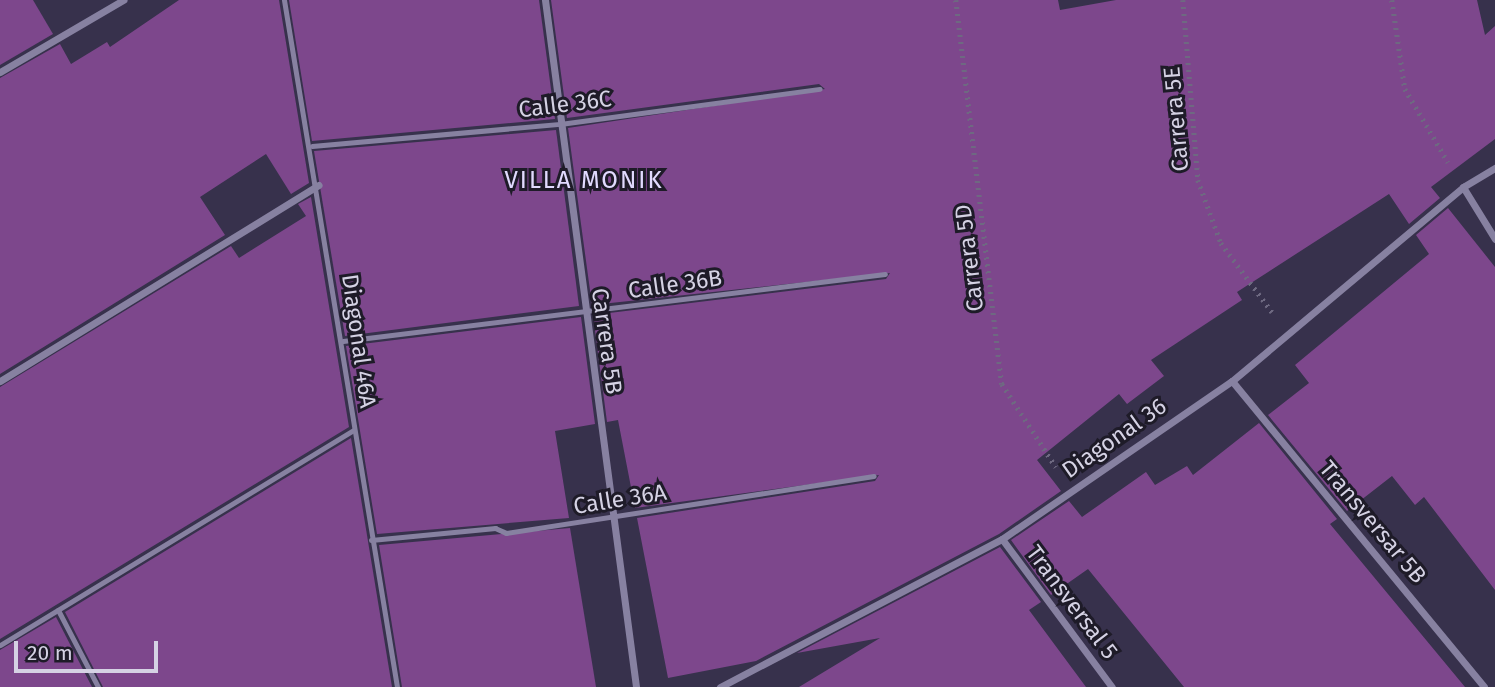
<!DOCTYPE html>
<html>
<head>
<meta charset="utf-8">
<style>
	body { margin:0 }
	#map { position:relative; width:1495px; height:687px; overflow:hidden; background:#37314c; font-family:"Fira Sans",sans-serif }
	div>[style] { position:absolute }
	.building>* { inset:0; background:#7d478c }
	.path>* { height:4.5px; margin-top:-2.25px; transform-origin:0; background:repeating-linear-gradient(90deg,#6e6981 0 2px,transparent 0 7px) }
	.service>* { height:5px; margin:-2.5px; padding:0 2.5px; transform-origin:2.5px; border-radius:2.5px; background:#8781a1 }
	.minor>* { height:7px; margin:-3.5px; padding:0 3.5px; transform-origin:3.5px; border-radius:3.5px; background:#8781a1 }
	span { translate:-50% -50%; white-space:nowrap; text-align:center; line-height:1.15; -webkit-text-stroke:6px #1e1b28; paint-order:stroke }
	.street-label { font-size:23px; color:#d5d2e4 }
	.neighbourhood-label { font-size:24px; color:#e1dafe; letter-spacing:2px }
	.scale { position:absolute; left:14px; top:641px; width:144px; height:32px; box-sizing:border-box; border:4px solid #d5d2e4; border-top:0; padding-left:9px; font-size:21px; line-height:24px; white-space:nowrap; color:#d5d2e4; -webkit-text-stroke:5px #1e1b28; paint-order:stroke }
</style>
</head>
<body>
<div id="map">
	<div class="building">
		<div style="clip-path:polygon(0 0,33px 0,53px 34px,0 65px)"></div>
		<div style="clip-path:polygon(179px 0,279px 0,309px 183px,291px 194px,266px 154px,200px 197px,225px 235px,0 374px,0 78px,60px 44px,71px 64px,107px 42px,110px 47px)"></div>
		<div style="clip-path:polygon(289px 0,539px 0,555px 119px,312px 141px)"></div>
		<div style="clip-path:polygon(551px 0,1058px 0,1060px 10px,1116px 0,1477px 0,1485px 35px,1495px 26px,1495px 139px,1431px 187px,1440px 198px,1409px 224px,1389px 194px,1237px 292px,1242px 300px,1151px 360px,1164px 376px,1127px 404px,1119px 394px,1037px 460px,1061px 491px,999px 534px,756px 661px,668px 678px,637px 518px,875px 481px,879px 475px,635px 508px,618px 420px,607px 422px,593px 315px,886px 279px,890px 273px,592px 305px,568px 128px,825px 89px,819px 84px,567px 118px)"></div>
		<div style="clip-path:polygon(556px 130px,579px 306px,345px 336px,314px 151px)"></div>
		<div style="clip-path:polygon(311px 197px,349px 427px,0 639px,0 387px,231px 246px,239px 258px,306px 216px,298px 204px)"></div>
		<div style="clip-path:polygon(1448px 208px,1495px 267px,1495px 590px,1424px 497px,1415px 505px,1392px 476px,1347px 511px,1268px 415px,1309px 383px,1295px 365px,1429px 254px,1416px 235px)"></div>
		<div style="clip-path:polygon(581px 317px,595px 424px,555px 431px,569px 518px,377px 534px,346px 346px)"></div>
		<div style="clip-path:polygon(1259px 423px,1337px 519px,1330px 524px,1465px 687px,1184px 687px,1088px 569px,1051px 595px,1011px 540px,1069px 501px,1082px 517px,1146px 472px,1155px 485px,1187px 466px,1193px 475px)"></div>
		<div style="clip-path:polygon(351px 438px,392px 687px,103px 687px,65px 612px)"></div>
		<div style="clip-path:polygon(570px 528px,596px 687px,402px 687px,379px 545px)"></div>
		<div style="clip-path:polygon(1000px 547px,1041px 602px,1029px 610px,1086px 687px,799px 687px,880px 638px,797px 653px)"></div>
		<div style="clip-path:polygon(56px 617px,92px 687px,0 687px,0 650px)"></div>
	</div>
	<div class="path">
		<div style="left:956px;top:0;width:387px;rotate:83.2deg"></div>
		<div style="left:1002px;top:384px;width:99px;rotate:57deg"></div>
		<div style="left:1183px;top:0;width:181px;rotate:85.2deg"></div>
		<div style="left:1198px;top:180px;width:67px;rotate:69.9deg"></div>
		<div style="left:1221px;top:243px;width:86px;rotate:53.5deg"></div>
		<div style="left:1392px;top:0;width:90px;rotate:81.7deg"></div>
		<div style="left:1405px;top:89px;width:85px;rotate:59.5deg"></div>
	</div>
	<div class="service">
		<div style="left:284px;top:0;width:696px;rotate:80.66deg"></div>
		<div style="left:312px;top:146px;width:249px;rotate:-5.1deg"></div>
		<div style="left:560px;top:124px;width:262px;rotate:-7.7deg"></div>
		<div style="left:343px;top:341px;width:546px;rotate:-7.05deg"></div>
		<div style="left:371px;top:540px;width:125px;rotate:-5.5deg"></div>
		<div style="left:495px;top:528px;width:12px;rotate:24deg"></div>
		<div style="left:506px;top:533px;width:372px;rotate:-8.8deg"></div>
		<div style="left:58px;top:610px;width:87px;rotate:62.5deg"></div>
		<div style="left:0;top:645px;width:414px;rotate:-31.3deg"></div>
	</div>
	<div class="minor">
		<div style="left:545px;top:0;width:693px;rotate:82.45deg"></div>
		<div style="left:0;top:72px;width:143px;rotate:-30.3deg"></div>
		<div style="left:1463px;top:187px;width:61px;rotate:58.4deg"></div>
		<div style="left:0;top:381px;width:374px;rotate:-31.6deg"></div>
		<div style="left:1232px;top:381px;width:396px;rotate:50.5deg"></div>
		<div style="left:1002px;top:539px;width:184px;rotate:53.4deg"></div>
		<div style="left:720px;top:687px;width:318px;rotate:-27.7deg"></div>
		<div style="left:1002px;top:539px;width:279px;rotate:-34.5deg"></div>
		<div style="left:1232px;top:381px;width:302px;rotate:-40deg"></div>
		<div style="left:1463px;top:187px;width:37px;rotate:-31deg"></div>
	</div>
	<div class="street-label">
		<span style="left:565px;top:104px;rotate:-7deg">Calle 36C</span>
		<span style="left:1176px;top:119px;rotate:-95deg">Carrera 5E</span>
		<span style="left:969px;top:258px;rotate:-97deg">Carrera 5D</span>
		<span style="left:675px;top:284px;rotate:-8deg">Calle 36B</span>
		<span style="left:359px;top:341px;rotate:82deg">Diagonal 46A</span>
		<span style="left:607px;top:341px;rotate:82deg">Carrera 5B</span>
		<span style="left:1114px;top:438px;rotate:-35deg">Diagonal 36</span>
		<span style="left:620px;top:499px;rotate:-9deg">Calle 36A</span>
		<span style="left:1373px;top:522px;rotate:50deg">Transversar 5B</span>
		<span style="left:1072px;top:602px;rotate:53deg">Transversal 5</span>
	</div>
	<div class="neighbourhood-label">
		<span style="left:584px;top:181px">VILLA MONIK</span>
	</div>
	<div class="scale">20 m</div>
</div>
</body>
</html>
